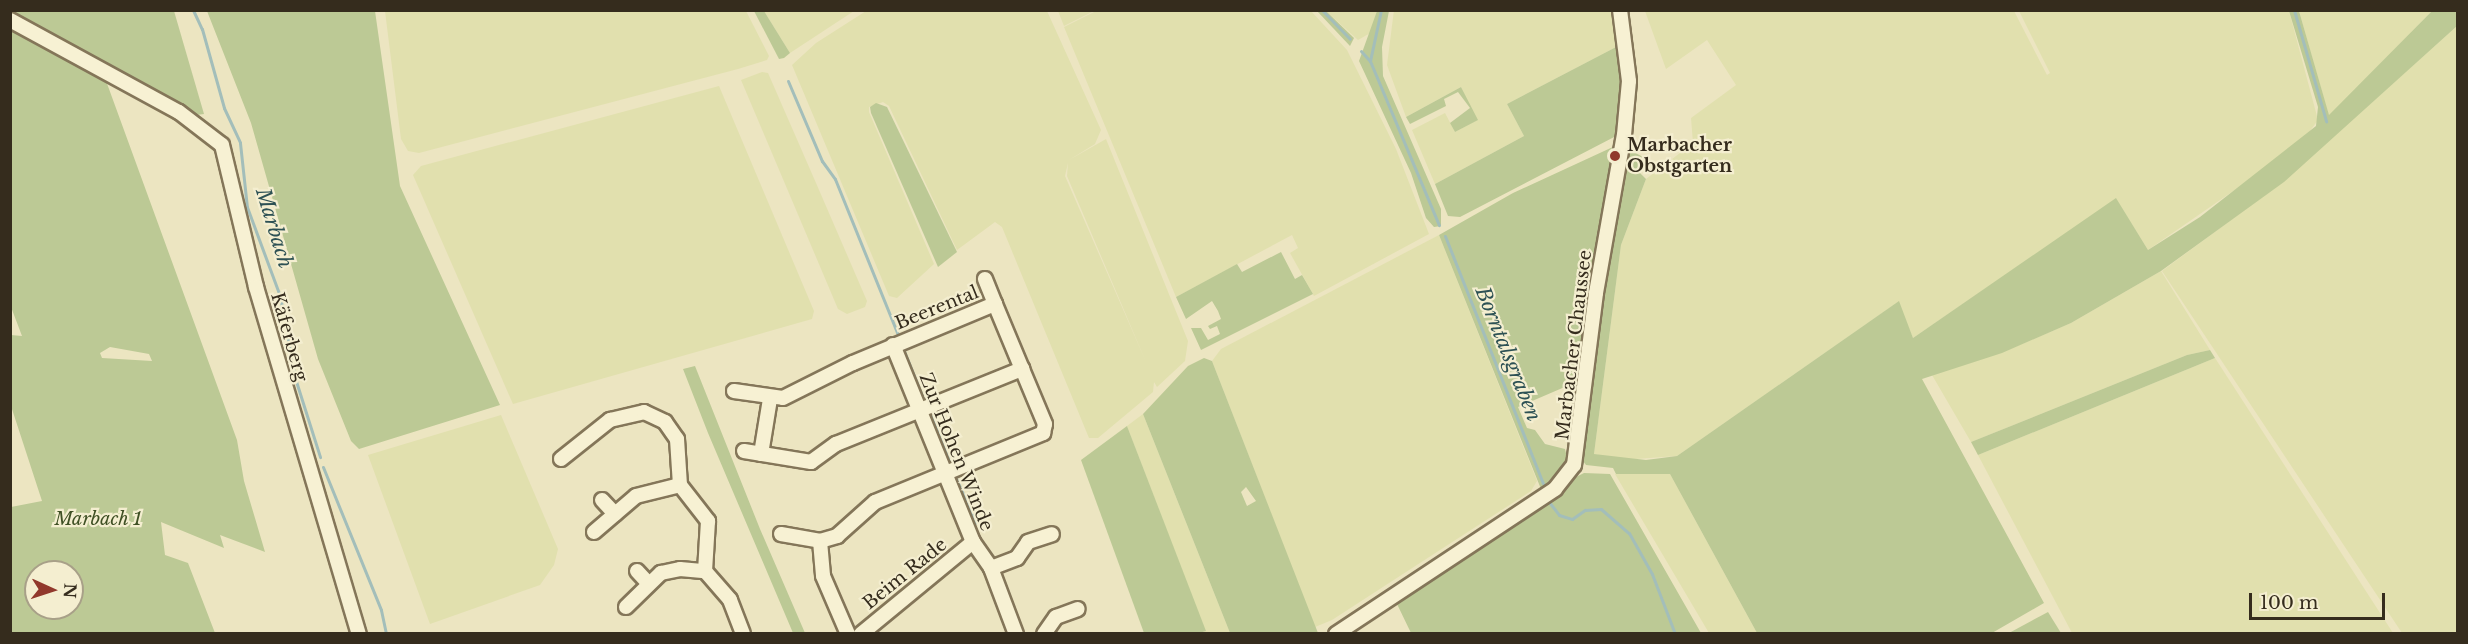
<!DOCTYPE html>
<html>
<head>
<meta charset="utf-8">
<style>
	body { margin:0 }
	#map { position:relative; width:2468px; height:644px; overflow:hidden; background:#ece5c1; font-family:"Libre Baskerville",serif }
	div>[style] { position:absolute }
	.farmland>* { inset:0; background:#e1e0ae }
	.green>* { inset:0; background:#bcc995 }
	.stream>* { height:3px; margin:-1.5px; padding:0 1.5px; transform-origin:1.5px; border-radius:1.5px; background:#a3beba }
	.roads { filter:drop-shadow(2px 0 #847659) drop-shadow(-2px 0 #847659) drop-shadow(0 2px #847659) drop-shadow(0 -2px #847659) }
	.minor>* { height:14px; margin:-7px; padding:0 7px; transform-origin:7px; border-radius:7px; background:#f7f1d3 }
	.dots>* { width:16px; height:16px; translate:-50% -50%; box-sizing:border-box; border:3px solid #f4eed0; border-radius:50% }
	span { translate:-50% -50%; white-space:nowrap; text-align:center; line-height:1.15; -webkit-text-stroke:4.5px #f4eed0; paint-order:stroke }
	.poi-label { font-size:18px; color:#352c1d; font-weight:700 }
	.left { translate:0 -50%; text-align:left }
	.street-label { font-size:18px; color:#352c1d }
	.park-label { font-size:18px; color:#3f5024; font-style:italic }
	.water-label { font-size:20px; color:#2d5154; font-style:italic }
	.frame { position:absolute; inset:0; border:12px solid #352c1d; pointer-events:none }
	.north { position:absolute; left:24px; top:560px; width:60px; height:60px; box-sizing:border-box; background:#f4eed0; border:2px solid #a8a088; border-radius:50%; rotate:93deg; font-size:16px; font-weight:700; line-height:24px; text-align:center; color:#352c1d }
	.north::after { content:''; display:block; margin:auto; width:21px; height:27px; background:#91392c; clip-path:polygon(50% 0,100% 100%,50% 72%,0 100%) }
	.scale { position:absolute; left:2249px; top:593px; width:136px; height:27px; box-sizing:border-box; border:3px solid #352c1d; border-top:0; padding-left:8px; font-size:18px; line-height:21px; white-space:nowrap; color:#352c1d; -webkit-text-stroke:4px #f4eed0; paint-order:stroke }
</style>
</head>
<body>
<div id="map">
	<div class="farmland">
		<div style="clip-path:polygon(1394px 10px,1614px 11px,1618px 46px,1507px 104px,1524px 136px,1435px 184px,1412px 130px,1445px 113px,1455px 132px,1477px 120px,1461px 87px,1406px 117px,1387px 65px)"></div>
		<div style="clip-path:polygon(385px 11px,746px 11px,769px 56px,767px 60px,738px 69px,419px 153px,408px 151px,401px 139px)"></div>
		<div style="clip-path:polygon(764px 11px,854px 11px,790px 53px)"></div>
		<div style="clip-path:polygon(evenodd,866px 11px,1047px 11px,1101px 130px,1095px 144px,1069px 160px,1106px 139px,1188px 341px,1185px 361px,1157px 387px,1154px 382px,1153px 392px,1098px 438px,1089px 438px,1002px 227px,995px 222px,957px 250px,889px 106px,883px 102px,869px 107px,869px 112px,934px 264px,897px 298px,889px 296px,792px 65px,816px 43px,866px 11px,1068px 163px,1067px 176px,1146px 362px,1065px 176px,1068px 163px)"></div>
		<div style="clip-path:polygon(1058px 11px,1094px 11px,1064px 26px)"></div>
		<div style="clip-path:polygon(1096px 11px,1311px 11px,1347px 50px,1396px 149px,1429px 234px,1314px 296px,1290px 253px,1298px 248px,1292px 235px,1176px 297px,1064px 27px)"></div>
		<div style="clip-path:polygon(1326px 11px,1377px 11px,1372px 32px,1358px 40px)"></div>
		<div style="clip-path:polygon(1645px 11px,2014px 11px,2047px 75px,2050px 73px,2019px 11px,2289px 11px,2318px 120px,2307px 135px,2262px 171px,2148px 250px,2116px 199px,1913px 338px,1898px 302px,1677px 456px,1622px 460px,1594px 454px,1621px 245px,1646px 179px,1693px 143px,1691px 118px,1736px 85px,1707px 40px,1666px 69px)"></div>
		<div style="clip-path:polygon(2299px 11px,2432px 11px,2329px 116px)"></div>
		<div style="clip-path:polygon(2457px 26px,2457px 633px,2402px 633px,2162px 271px,2285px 180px)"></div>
		<div style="clip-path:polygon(762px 72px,768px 73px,816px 183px,867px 301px,865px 307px,847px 314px,838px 309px,741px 80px)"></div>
		<div style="clip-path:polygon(719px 86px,814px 311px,812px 319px,513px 404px,413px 175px,421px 166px)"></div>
		<div style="clip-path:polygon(1439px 235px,1537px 481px,1531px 491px,1332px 620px,1315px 627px,1212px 361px,1221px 349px)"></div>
		<div style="clip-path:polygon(2161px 271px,2210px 350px,2187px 355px,1971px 442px,1932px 375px,2003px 352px,2071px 323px)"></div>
		<div style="clip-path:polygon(2215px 358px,2393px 633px,2072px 633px,1978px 455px)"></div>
		<div style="clip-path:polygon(1143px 414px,1230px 633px,1199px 633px,1205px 631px,1127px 426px)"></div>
		<div style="clip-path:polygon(501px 415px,558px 549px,554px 565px,540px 585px,430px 624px,368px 455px)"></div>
		<div style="clip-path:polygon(1615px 474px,1670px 474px,1757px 633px,1709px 633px)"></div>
	</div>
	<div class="green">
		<div style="clip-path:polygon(11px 10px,174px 11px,204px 114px,196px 115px,122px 76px,11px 14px)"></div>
		<div style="clip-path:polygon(207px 11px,375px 11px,400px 186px,500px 405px,359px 449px,351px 441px,318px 359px,251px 123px)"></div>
		<div style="clip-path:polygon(754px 11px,764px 11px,790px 53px,784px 58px,779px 59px)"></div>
		<div style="clip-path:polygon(1317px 11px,1326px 11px,1354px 38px,1350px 46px)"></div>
		<div style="clip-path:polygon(1377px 11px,1389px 11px,1382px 47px,1383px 76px,1441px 209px,1441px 226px,1434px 227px,1426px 218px,1411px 173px,1359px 61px)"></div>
		<div style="clip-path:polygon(2289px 11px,2299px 11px,2329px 115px,2432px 11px,2457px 11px,2457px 26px,2284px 182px,2161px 271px,2071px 323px,2002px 353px,1922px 379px,2044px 603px,1992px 633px,1757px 633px,1670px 474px,1616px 474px,1613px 468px,1586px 465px,1583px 461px,1601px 293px,1628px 149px,1643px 157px,1639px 172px,1646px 179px,1621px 245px,1594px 454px,1646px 460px,1677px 456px,1899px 301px,1913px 338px,2116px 198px,2148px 250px,2200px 217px,2316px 126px,2318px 107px)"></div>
		<div style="clip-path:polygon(evenodd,11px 25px,105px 78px,237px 440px,244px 481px,265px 552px,220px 535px,224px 548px,161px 522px,165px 555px,188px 563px,215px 633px,11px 633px,11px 507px,42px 501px,11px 406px,11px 335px,22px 336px,11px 307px,11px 25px,110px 347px,149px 354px,152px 361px,102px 358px,100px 353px,110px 347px,11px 25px,36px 572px,72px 572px,72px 608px,36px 608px,36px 572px)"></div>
		<div style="clip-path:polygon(1618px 46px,1623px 94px,1618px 135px,1460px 217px,1448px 216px,1435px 184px,1524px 136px,1507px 104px)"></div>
		<div style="clip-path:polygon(1461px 87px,1478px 120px,1455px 132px,1450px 123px,1470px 108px,1458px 92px,1444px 99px,1446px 106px,1410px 124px,1406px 117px)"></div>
		<div style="clip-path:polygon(876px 103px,887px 107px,957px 252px,938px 267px,871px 113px,870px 107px)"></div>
		<div style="clip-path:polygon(1615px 146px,1575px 441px,1570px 430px,1574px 383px,1518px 407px,1527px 428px,1535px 430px,1545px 444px,1565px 449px,1567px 458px,1559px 471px,1541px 489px,1439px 235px,1513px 193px)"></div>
		<div style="clip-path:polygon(1281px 252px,1295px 279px,1302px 275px,1313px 294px,1201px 350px,1191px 328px,1201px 328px,1208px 340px,1220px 334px,1217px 326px,1210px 329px,1208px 326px,1221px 319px,1218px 311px,1212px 301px,1186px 319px,1176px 297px,1237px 264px,1242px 272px)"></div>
		<div style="clip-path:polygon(2210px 350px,2215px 358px,1978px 455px,1971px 442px,2187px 355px)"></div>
		<div style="clip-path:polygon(evenodd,1204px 358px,1212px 361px,1318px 633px,1230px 633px,1143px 414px,1188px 366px,1204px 358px,1246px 487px,1256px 501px,1247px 506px,1241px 492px,1246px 487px)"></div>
		<div style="clip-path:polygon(695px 366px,760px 529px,805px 633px,793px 633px,708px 433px,683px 369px)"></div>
		<div style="clip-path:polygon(1127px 426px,1206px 631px,1199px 633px,1144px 633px,1081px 460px)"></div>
		<div style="clip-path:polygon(1584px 473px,1610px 474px,1701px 633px,1411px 633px,1397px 604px,1562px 494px,1576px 477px)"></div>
		<div style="clip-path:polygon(2048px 612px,2061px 633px,2009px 633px)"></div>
	</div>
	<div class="stream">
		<div style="left:193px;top:10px;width:21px;rotate:65deg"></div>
		<div style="left:202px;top:29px;width:82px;rotate:74.4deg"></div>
		<div style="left:224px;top:108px;width:38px;rotate:65deg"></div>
		<div style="left:240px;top:143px;width:64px;rotate:83.8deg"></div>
		<div style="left:247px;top:207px;width:95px;rotate:69.7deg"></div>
		<div style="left:280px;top:296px;width:83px;rotate:79.6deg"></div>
		<div style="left:295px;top:378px;width:83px;rotate:72.4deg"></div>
		<div style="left:1322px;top:10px;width:40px;rotate:46deg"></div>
		<div style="left:1381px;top:10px;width:52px;rotate:102.2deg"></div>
		<div style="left:1370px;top:61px;width:178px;rotate:67.2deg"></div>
		<div style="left:2294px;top:10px;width:116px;rotate:73.9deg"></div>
		<div style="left:1361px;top:51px;width:13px;rotate:48deg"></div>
		<div style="left:788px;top:81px;width:87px;rotate:67deg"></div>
		<div style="left:822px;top:161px;width:22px;rotate:54deg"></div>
		<div style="left:835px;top:179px;width:168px;rotate:68deg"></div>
		<div style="left:1445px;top:236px;width:266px;rotate:68.4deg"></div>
		<div style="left:904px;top:351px;width:51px;rotate:68deg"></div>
		<div style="left:930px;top:414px;width:51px;rotate:68deg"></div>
		<div style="left:323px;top:467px;width:154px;rotate:67.9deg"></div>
		<div style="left:381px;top:610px;width:25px;rotate:78deg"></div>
		<div style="left:955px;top:476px;width:51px;rotate:65.9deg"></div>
		<div style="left:1549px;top:502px;width:16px;rotate:52deg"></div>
		<div style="left:1559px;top:515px;width:14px;rotate:17deg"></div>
		<div style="left:1572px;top:519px;width:16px;rotate:-35deg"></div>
		<div style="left:1585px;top:510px;width:16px;rotate:-4deg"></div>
		<div style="left:1601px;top:509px;width:37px;rotate:41deg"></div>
		<div style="left:1629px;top:533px;width:47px;rotate:60.7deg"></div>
		<div style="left:1652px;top:574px;width:64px;rotate:69deg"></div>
	</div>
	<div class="roads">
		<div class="minor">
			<div style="left:10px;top:20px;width:192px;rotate:28.6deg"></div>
			<div style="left:179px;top:112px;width:54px;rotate:37.5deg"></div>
			<div style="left:222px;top:145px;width:146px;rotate:76.5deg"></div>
			<div style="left:256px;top:287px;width:362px;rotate:73.5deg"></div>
			<div style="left:893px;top:345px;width:213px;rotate:67.9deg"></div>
			<div style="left:973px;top:542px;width:32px;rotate:55deg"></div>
			<div style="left:991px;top:568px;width:71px;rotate:69.3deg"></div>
			<div style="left:734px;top:391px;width:49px;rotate:8.1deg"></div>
			<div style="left:783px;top:398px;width:78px;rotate:-26.6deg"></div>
			<div style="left:853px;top:363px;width:154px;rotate:-22.6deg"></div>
			<div style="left:995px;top:304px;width:27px;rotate:-112deg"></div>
			<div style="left:744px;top:451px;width:68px;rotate:9.3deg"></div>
			<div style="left:811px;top:462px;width:31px;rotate:-36deg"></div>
			<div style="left:836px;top:444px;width:201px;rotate:-22deg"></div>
			<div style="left:1022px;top:369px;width:70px;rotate:-112.6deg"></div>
			<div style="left:761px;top:454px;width:56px;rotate:-80.7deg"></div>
			<div style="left:561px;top:459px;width:63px;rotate:-38.5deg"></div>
			<div style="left:610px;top:420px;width:35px;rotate:-13deg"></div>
			<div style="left:644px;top:412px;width:23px;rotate:25deg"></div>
			<div style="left:665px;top:422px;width:21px;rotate:55deg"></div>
			<div style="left:677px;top:439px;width:46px;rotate:86.3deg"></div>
			<div style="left:602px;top:500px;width:19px;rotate:47deg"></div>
			<div style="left:594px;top:532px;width:55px;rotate:-40.6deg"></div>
			<div style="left:636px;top:496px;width:45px;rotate:-14deg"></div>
			<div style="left:680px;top:485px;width:46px;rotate:52.1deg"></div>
			<div style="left:708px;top:521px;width:50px;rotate:93.4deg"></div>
			<div style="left:781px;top:534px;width:40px;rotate:10deg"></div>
			<div style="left:820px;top:541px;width:18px;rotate:-16deg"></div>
			<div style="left:837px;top:536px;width:51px;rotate:-41.8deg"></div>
			<div style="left:875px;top:502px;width:182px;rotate:-22.3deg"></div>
			<div style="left:1043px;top:433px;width:9px;rotate:-77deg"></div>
			<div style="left:1045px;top:424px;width:60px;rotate:-112.7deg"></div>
			<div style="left:820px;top:541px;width:35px;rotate:85deg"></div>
			<div style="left:823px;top:576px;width:63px;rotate:66.7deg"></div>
			<div style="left:991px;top:568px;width:28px;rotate:-21deg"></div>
			<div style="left:1017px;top:558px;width:19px;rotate:-55deg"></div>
			<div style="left:1028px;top:542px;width:25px;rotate:-18deg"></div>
			<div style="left:637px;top:571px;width:16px;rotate:47deg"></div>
			<div style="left:626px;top:607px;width:49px;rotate:-44.2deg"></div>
			<div style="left:661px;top:573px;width:19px;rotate:-12deg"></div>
			<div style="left:680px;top:569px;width:25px;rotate:5deg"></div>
			<div style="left:705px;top:571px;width:38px;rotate:49deg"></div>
			<div style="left:730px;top:600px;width:36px;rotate:69deg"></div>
			<div style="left:861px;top:634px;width:145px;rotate:-39.4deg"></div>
			<div style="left:1044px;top:634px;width:21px;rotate:-55deg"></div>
			<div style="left:1056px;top:617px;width:23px;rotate:-20deg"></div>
			<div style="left:1336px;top:634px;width:263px;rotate:-33.5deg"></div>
			<div style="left:1555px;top:489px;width:31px;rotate:-52deg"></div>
			<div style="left:1574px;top:465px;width:173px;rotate:-82.7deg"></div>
			<div style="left:1596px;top:293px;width:160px;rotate:-80deg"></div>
			<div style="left:1624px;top:135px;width:54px;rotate:-84.7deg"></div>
			<div style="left:1629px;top:81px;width:72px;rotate:-97.2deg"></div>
		</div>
	</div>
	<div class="dots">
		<div style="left:1615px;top:156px;background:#91392c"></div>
	</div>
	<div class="poi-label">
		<span class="left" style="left:1627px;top:156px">Marbacher<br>Obstgarten</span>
	</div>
	<div class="street-label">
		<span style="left:937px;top:308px;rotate:-22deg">Beerental</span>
		<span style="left:289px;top:337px;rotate:74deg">Käferberg</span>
		<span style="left:1574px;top:345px;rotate:-83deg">Marbacher Chaussee</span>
		<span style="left:956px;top:452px;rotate:68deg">Zur Hohen Winde</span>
		<span style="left:905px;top:574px;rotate:-39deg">Beim Rade</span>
	</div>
	<div class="park-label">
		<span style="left:98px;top:519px">Marbach 1</span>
	</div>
	<div class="water-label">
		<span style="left:274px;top:228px;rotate:73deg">Marbach</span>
		<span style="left:1508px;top:354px;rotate:68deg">Borntalsgraben</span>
	</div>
	<div class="frame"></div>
	<div class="north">N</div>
	<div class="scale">100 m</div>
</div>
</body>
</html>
